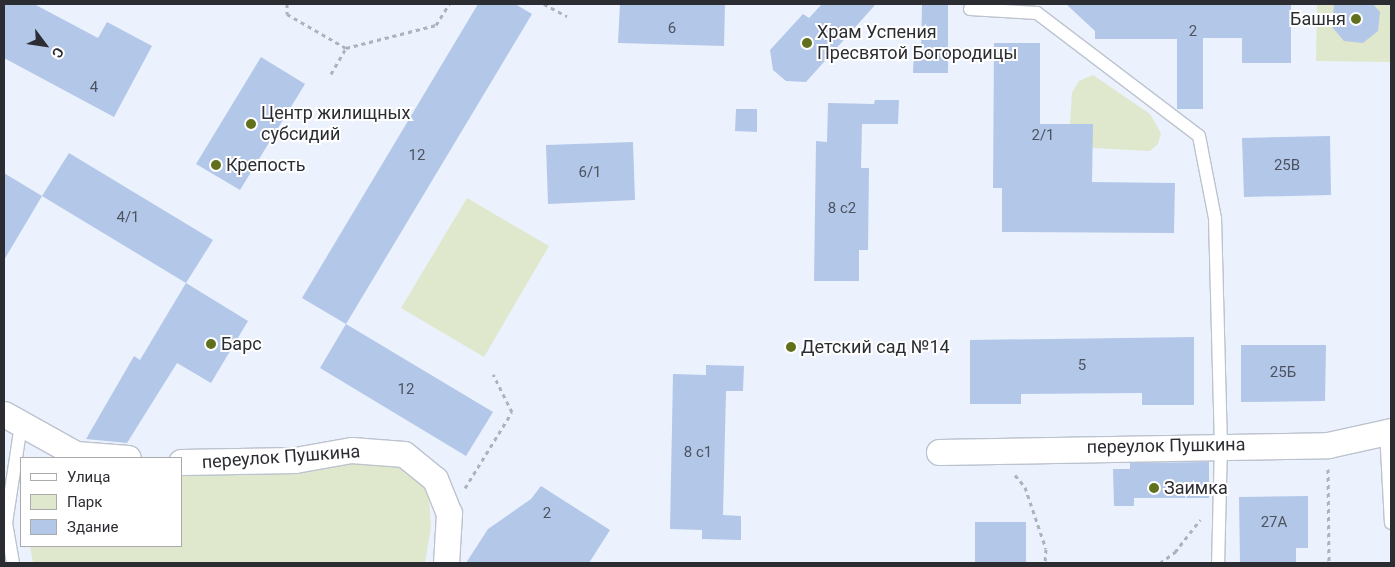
<!DOCTYPE html>
<html>
<head>
<meta charset="utf-8">
<style>
	body { margin:0 }
	#map { position:relative; width:1395px; height:567px; overflow:hidden; background:#ebf2fe; font-family:Roboto,sans-serif }
	div>[style] { position:absolute }
	.green>* { inset:0; background:#dfe7cc }
	.building>* { inset:0; background:#b3c7e9 }
	.path>* { height:3px; margin-top:-1.5px; transform-origin:0; background:repeating-linear-gradient(90deg,#adb3bc 0 4px,transparent 0 8px) }
	.roads { filter:drop-shadow(1px 0 #bcc3ce) drop-shadow(-1px 0 #bcc3ce) drop-shadow(0 1px #bcc3ce) drop-shadow(0 -1px #bcc3ce) }
	.lane>* { height:12px; margin:-6px; padding:0 6px; transform-origin:6px; border-radius:6px; background:#fff }
	.street>* { height:25px; margin:-12.5px; padding:0 12.5px; transform-origin:12.5px; border-radius:12.5px; background:#fff }
	.dots>* { width:14px; height:14px; translate:-50% -50%; box-sizing:border-box; border:2px solid #fff; border-radius:50% }
	span { translate:-50% -50%; white-space:nowrap; text-align:center; line-height:1.15; -webkit-text-stroke:4px #fff; paint-order:stroke }
	.number-label { font-size:15px; color:#4d5460 }
	.number-label span { -webkit-text-stroke-width:0 }
	.poi-label { font-size:18px; color:#2b2d32 }
	.right { translate:-100% -50%; text-align:right }
	.left { translate:0 -50%; text-align:left }
	.street-label { font-size:18px; color:#2b2d32 }
	.frame { position:absolute; inset:0; border:5px solid #2b2d32; pointer-events:none }
	.legend { position:absolute; left:20px; top:457px; width:162px; height:90px; box-sizing:border-box; background:#fff; border:1px solid #aaabad; margin:0; padding:6px 9px; list-style:none; font-size:15px; color:#2b2d32 }
	.legend li { display:flex; align-items:center; gap:10px; height:25px }
	.legend b { width:25px; border:1px solid #aaabad }
	.north { position:absolute; left:20px; top:20px; width:50px; height:50px; -webkit-text-stroke:4px #fff; paint-order:stroke; rotate:121deg; font-size:14px; font-weight:700; line-height:20px; text-align:center; color:#2b2d32 }
	.north::after { content:''; display:block; margin:auto; width:18px; height:22px; background:#2b2d32; clip-path:polygon(50% 0,100% 100%,50% 72%,0 100%) }
</style>
</head>
<body>
<div id="map">
	<div class="green">
		<div style="clip-path:polygon(1317px 4px,1391px 4px,1391px 62px,1316px 61px)"></div>
		<div style="clip-path:polygon(1093px 75px,1150px 114px,1161px 133px,1158px 144px,1150px 151px,1093px 148px,1070px 124px,1072px 93px,1079px 81px)"></div>
		<div style="clip-path:polygon(467px 198px,549px 246px,484px 357px,401px 308px)"></div>
		<div style="clip-path:polygon(354px 459px,401px 465px,428px 484px,431px 527px,425px 563px,33px 563px,30px 546px,181px 546px,181px 472px)"></div>
	</div>
	<div class="building">
		<div style="clip-path:polygon(4px 4px,34px 4px,98px 38px,107px 22px,152px 46px,114px 117px,4px 58px)"></div>
		<div style="clip-path:polygon(478px 4px,515px 4px,532px 14px,346px 324px,302px 298px)"></div>
		<div style="clip-path:polygon(620px 4px,725px 4px,724px 46px,618px 43px)"></div>
		<div style="clip-path:polygon(822px 4px,876px 4px,806px 82px,786px 81px,773px 70px,770px 50px,803px 14px,809px 18px)"></div>
		<div style="clip-path:polygon(922px 4px,948px 4px,948px 73px,913px 73px,914px 50px,921px 50px)"></div>
		<div style="clip-path:polygon(1066px 4px,1291px 4px,1291px 63px,1242px 63px,1242px 38px,1203px 38px,1203px 109px,1177px 109px,1177px 39px,1095px 39px,1095px 31px)"></div>
		<div style="clip-path:polygon(1334px 4px,1373px 4px,1380px 12px,1378px 31px,1363px 43px,1344px 41px,1332px 27px)"></div>
		<div style="clip-path:polygon(994px 43px,1040px 43px,1040px 124px,1093px 124px,1092px 182px,1175px 183px,1174px 233px,1002px 232px,1002px 188px,993px 188px)"></div>
		<div style="clip-path:polygon(261px 57px,305px 84px,240px 190px,196px 164px)"></div>
		<div style="clip-path:polygon(875px 100px,899px 100px,898px 124px,862px 124px,861px 168px,869px 168px,868px 250px,859px 250px,859px 281px,814px 281px,816px 141px,827px 142px,828px 103px,874px 104px)"></div>
		<div style="clip-path:polygon(736px 109px,757px 109px,757px 132px,735px 131px)"></div>
		<div style="clip-path:polygon(1330px 136px,1331px 195px,1244px 197px,1242px 138px)"></div>
		<div style="clip-path:polygon(633px 142px,635px 200px,548px 204px,546px 145px)"></div>
		<div style="clip-path:polygon(69px 153px,213px 240px,186px 283px,42px 196px)"></div>
		<div style="clip-path:polygon(4px 173px,42px 196px,4px 260px)"></div>
		<div style="clip-path:polygon(186px 283px,248px 321px,211px 383px,177px 363px,127px 443px,86px 439px,134px 356px,140px 360px)"></div>
		<div style="clip-path:polygon(346px 324px,493px 412px,466px 456px,320px 368px)"></div>
		<div style="clip-path:polygon(1194px 337px,1194px 405px,1142px 405px,1142px 393px,1021px 394px,1021px 404px,970px 404px,970px 340px)"></div>
		<div style="clip-path:polygon(1241px 345px,1326px 345px,1325px 401px,1241px 402px)"></div>
		<div style="clip-path:polygon(706px 365px,744px 366px,743px 391px,726px 391px,723px 515px,741px 516px,741px 540px,702px 539px,702px 530px,670px 529px,673px 374px,706px 375px)"></div>
		<div style="clip-path:polygon(1209px 462px,1209px 498px,1134px 498px,1134px 506px,1114px 506px,1113px 469px,1130px 469px,1130px 463px)"></div>
		<div style="clip-path:polygon(541px 486px,610px 530px,589px 563px,466px 563px,488px 529px,531px 499px)"></div>
		<div style="clip-path:polygon(1308px 496px,1308px 548px,1296px 548px,1296px 563px,1240px 563px,1239px 497px)"></div>
		<div style="clip-path:polygon(975px 522px,1026px 522px,1026px 563px,975px 563px)"></div>
	</div>
	<div class="path">
		<div style="left:287px;top:4px;width:10px;rotate:90deg"></div>
		<div style="left:287px;top:14px;width:68px;rotate:30deg"></div>
		<div style="left:544px;top:4px;width:26px;rotate:28deg"></div>
		<div style="left:331px;top:74px;width:30px;rotate:-60deg"></div>
		<div style="left:346px;top:48px;width:93px;rotate:-14.3deg"></div>
		<div style="left:436px;top:25px;width:25px;rotate:-58deg"></div>
		<div style="left:1328px;top:469px;width:94px;rotate:89.4deg"></div>
		<div style="left:1015px;top:475px;width:16px;rotate:50deg"></div>
		<div style="left:1025px;top:487px;width:65px;rotate:71.3deg"></div>
		<div style="left:1046px;top:549px;width:14px;rotate:94deg"></div>
		<div style="left:465px;top:488px;width:89px;rotate:-58.3deg"></div>
		<div style="left:512px;top:412px;width:42px;rotate:-116.6deg"></div>
		<div style="left:1160px;top:563px;width:19px;rotate:-36deg"></div>
		<div style="left:1175px;top:552px;width:41px;rotate:-52deg"></div>
	</div>
	<div class="roads">
		<div class="lane">
			<div style="left:970px;top:9px;width:67px;rotate:3.4deg"></div>
			<div style="left:1037px;top:13px;width:203px;rotate:37.2deg"></div>
			<div style="left:1199px;top:136px;width:84px;rotate:79deg"></div>
			<div style="left:1215px;top:218px;width:226px;rotate:88.5deg"></div>
			<div style="left:1221px;top:444px;width:119px;rotate:91.4deg"></div>
			<div style="left:1386px;top:431px;width:92px;rotate:86.9deg"></div>
			<div style="left:13px;top:563px;width:41px;rotate:-99.9deg"></div>
			<div style="left:6px;top:523px;width:99px;rotate:-81.3deg"></div>
		</div>
		<div class="street">
			<div style="left:4px;top:414px;width:82px;rotate:29.1deg"></div>
			<div style="left:76px;top:454px;width:52px;rotate:4.4deg"></div>
			<div style="left:939px;top:452px;width:389px;rotate:-1deg"></div>
			<div style="left:1328px;top:445px;width:65px;rotate:-12.5deg"></div>
			<div style="left:181px;top:462px;width:114px;rotate:-1deg"></div>
			<div style="left:295px;top:460px;width:57px;rotate:-10.1deg"></div>
			<div style="left:351px;top:450px;width:53px;rotate:4.3deg"></div>
			<div style="left:404px;top:454px;width:40px;rotate:39deg"></div>
			<div style="left:435px;top:479px;width:37px;rotate:68deg"></div>
			<div style="left:449px;top:513px;width:50px;rotate:93.4deg"></div>
		</div>
	</div>
	<div class="dots">
		<div style="left:1356px;top:19px;background:#61701c"></div>
		<div style="left:807px;top:43px;background:#61701c"></div>
		<div style="left:251px;top:124px;background:#61701c"></div>
		<div style="left:216px;top:165px;background:#61701c"></div>
		<div style="left:211px;top:344px;background:#61701c"></div>
		<div style="left:791px;top:347px;background:#61701c"></div>
		<div style="left:1154px;top:488px;background:#61701c"></div>
	</div>
	<div class="number-label">
		<span style="left:672px;top:29px">6</span>
		<span style="left:1193px;top:32px">2</span>
		<span style="left:94px;top:88px">4</span>
		<span style="left:1043px;top:136px">2/1</span>
		<span style="left:417px;top:156px">12</span>
		<span style="left:1287px;top:166px">25В</span>
		<span style="left:590px;top:173px">6/1</span>
		<span style="left:842px;top:209px">8 с2</span>
		<span style="left:128px;top:218px">4/1</span>
		<span style="left:1082px;top:366px">5</span>
		<span style="left:1283px;top:373px">25Б</span>
		<span style="left:406px;top:390px">12</span>
		<span style="left:698px;top:453px">8 с1</span>
		<span style="left:547px;top:514px">2</span>
		<span style="left:1274px;top:523px">27А</span>
	</div>
	<div class="poi-label">
		<span class="right" style="left:1346px;top:19px">Башня</span>
		<span class="left" style="left:817px;top:43px">Храм Успения<br>Пресвятой Богородицы</span>
		<span class="left" style="left:261px;top:124px">Центр жилищных<br>субсидий</span>
		<span class="left" style="left:226px;top:165px">Крепость</span>
		<span class="left" style="left:221px;top:344px">Барс</span>
		<span class="left" style="left:801px;top:347px">Детский сад №14</span>
		<span class="left" style="left:1164px;top:488px">Заимка</span>
	</div>
	<div class="street-label">
		<span style="left:1166px;top:446px;rotate:-1deg">переулок Пушкина</span>
		<span style="left:281px;top:457px;rotate:-4deg">переулок Пушкина</span>
	</div>
	<div class="frame"></div>
	<ul class="legend">
	<li><b style="height:6px;background:#fff"></b>Улица</li>
	<li><b style="height:14px;background:#dfe7cc"></b>Парк</li>
	<li><b style="height:14px;background:#b3c7e9"></b>Здание</li>
	</ul>
	<div class="north">С</div>
</div>
</body>
</html>
